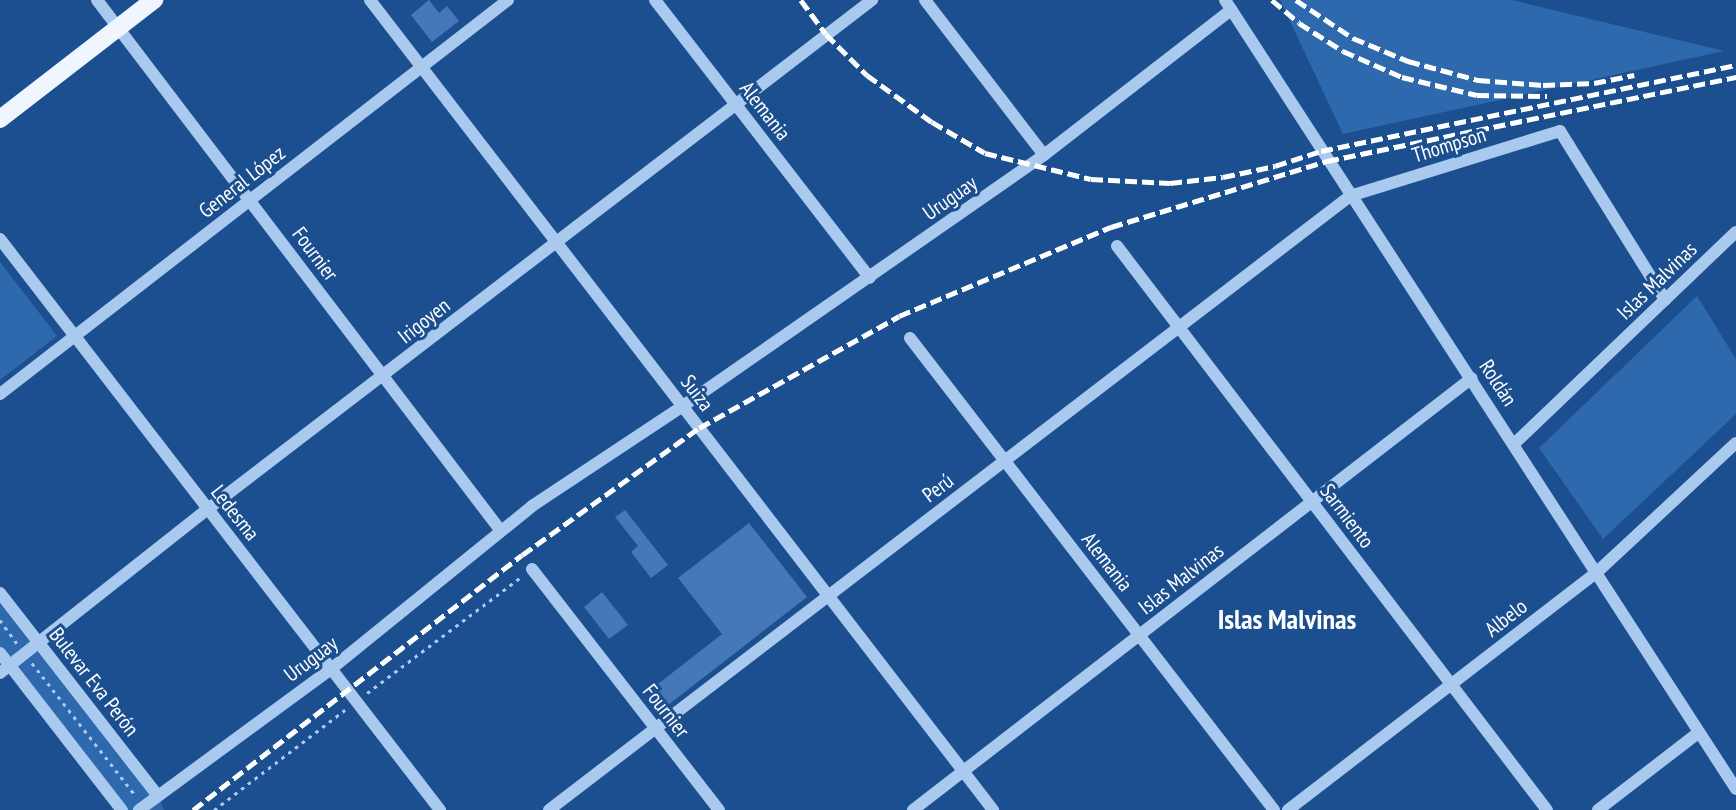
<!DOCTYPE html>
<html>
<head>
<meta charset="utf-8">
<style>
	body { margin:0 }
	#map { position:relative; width:1736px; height:810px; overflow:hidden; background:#1b4f8f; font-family:"PT Sans Narrow",sans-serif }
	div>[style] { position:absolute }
	.green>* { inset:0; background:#2e69ad }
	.building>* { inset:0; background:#4478b7 }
	.path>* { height:2.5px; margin-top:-1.25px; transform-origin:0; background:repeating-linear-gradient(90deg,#a9c9ee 0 3.5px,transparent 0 8.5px) }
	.minor>* { height:12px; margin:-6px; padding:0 6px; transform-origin:6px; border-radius:6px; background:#a9c9ee }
	.major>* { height:18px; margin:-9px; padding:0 9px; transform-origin:9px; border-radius:9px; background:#f0f6ff }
	.rail>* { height:4.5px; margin-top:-2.25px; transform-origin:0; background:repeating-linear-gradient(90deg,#fff 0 12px,transparent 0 17px) }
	span { translate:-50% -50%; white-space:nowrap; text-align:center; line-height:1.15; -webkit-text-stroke:6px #1b4f8f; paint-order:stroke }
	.street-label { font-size:21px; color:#fff }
	.district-label { font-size:28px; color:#fff; font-weight:700 }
</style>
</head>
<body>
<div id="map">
	<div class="green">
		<div style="clip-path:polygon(1280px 0,1512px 0,1724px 51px,1343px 134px)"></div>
		<div style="clip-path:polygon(0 262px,57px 336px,0 380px)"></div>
		<div style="clip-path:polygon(1697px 296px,1736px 359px,1736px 414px,1603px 539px,1539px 448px)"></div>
		<div style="clip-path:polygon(0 593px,158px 796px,164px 810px,122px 810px,0 653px)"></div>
	</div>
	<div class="building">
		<div style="clip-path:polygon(429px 0,439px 13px,447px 6px,459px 21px,432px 42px,411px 15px)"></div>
		<div style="clip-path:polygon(625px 510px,668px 565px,651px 578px,631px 552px,638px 546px,615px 517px)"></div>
		<div style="clip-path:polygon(749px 523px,807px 597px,663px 709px,649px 691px,722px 634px,678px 578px)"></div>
		<div style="clip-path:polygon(602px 592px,628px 625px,609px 639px,584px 607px)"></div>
	</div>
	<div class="path">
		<div style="left:0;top:620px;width:29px;rotate:54deg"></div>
		<div style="left:32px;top:663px;width:167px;rotate:52deg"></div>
		<div style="left:367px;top:693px;width:193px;rotate:-37deg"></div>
		<div style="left:214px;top:810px;width:165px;rotate:-37.4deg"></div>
	</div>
	<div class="minor">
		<div style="left:97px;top:0;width:667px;rotate:52.74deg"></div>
		<div style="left:370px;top:0;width:1022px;rotate:52.43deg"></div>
		<div style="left:655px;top:0;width:351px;rotate:52.3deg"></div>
		<div style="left:925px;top:0;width:195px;rotate:52.5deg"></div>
		<div style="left:1225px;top:0;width:940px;rotate:57.07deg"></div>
		<div style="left:0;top:239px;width:721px;rotate:52.38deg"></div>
		<div style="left:1117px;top:246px;width:709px;rotate:52.68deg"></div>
		<div style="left:910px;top:338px;width:596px;rotate:52.36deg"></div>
		<div style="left:0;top:394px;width:643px;rotate:-37.8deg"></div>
		<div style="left:1514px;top:444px;width:307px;rotate:-43.7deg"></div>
		<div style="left:532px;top:569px;width:305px;rotate:52.2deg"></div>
		<div style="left:0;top:593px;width:257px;rotate:52.1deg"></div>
		<div style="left:0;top:653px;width:199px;rotate:52.2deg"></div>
		<div style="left:0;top:673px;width:265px;rotate:-38.3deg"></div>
		<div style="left:208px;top:509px;width:837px;rotate:-37.47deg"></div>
		<div style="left:139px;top:810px;width:238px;rotate:-36.3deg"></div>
		<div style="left:331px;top:669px;width:259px;rotate:-39deg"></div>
		<div style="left:532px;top:506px;width:181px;rotate:-33.5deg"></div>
		<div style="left:683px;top:406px;width:440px;rotate:-34.8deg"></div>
		<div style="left:1044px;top:155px;width:237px;rotate:-37.8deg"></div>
		<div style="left:549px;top:810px;width:1009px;rotate:-37.47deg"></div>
		<div style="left:1350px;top:196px;width:220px;rotate:-17.2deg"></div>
		<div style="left:1560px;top:131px;width:199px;rotate:58.1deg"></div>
		<div style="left:913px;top:810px;width:706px;rotate:-37.7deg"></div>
		<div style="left:1288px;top:810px;width:389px;rotate:-37.6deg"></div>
		<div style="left:1596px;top:573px;width:191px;rotate:-42.9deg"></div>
		<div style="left:1598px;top:810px;width:126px;rotate:-37.6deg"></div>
	</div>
	<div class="major">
		<div style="left:0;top:119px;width:195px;rotate:-37.7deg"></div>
	</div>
	<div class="rail">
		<div style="left:801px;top:0;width:42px;rotate:53.7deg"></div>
		<div style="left:826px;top:34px;width:58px;rotate:45deg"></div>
		<div style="left:867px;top:75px;width:80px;rotate:35.9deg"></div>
		<div style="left:932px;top:122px;width:61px;rotate:30.3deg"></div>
		<div style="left:985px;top:153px;width:109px;rotate:13.8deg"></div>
		<div style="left:1091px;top:179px;width:79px;rotate:2.9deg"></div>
		<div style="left:1170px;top:183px;width:53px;rotate:-6.5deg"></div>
		<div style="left:1223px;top:177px;width:53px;rotate:-11.9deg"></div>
		<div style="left:1275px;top:166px;width:48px;rotate:-18.1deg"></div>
		<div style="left:1321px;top:151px;width:424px;rotate:-11.7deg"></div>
		<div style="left:1272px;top:0;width:35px;rotate:40deg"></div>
		<div style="left:1299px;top:23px;width:52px;rotate:32.5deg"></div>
		<div style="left:1343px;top:51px;width:64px;rotate:23.8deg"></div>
		<div style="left:1402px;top:77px;width:77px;rotate:13.5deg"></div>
		<div style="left:1477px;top:95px;width:70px;rotate:0.8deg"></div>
		<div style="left:1296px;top:0;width:69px;rotate:33.7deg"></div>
		<div style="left:1353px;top:38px;width:60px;rotate:22.7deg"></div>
		<div style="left:1408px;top:61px;width:73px;rotate:15.2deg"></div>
		<div style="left:1478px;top:80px;width:65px;rotate:4.4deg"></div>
		<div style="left:1543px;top:85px;width:51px;rotate:-2.2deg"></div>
		<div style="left:1594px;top:83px;width:41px;rotate:-11.3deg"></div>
		<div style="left:193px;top:810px;width:416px;rotate:-37.8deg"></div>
		<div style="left:522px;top:555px;width:218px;rotate:-35.7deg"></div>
		<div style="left:699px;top:428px;width:229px;rotate:-29.2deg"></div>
		<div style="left:899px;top:316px;width:230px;rotate:-22.8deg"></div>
		<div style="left:1111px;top:227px;width:226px;rotate:-17deg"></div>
		<div style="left:1327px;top:161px;width:418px;rotate:-11.6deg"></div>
	</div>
	<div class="street-label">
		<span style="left:765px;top:111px;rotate:52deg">Alemania</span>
		<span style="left:1449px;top:145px;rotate:-17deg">Thompson</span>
		<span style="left:242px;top:182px;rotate:-38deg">General López</span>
		<span style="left:950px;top:198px;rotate:-35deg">Uruguay</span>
		<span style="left:315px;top:254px;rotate:53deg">Fournier</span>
		<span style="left:1657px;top:281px;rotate:-44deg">Islas Malvinas</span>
		<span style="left:424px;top:321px;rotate:-38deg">Irigoyen</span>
		<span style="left:1498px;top:383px;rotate:57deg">Roldán</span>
		<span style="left:697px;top:393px;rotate:53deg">Suiza</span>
		<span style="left:938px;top:488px;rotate:-37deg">Perú</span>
		<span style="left:235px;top:513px;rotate:52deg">Ledesma</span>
		<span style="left:1347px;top:516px;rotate:53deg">Sarmiento</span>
		<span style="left:1107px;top:562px;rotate:52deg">Alemania</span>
		<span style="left:1181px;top:579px;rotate:-38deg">Islas Malvinas</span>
		<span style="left:1506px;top:618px;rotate:-38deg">Albelo</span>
		<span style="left:311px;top:659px;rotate:-37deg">Uruguay</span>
		<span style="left:94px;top:682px;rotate:52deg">Bulevar Eva Perón</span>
		<span style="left:666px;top:711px;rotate:52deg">Fournier</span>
	</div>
	<div class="district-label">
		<span style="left:1287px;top:619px">Islas Malvinas</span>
	</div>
</div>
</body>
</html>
